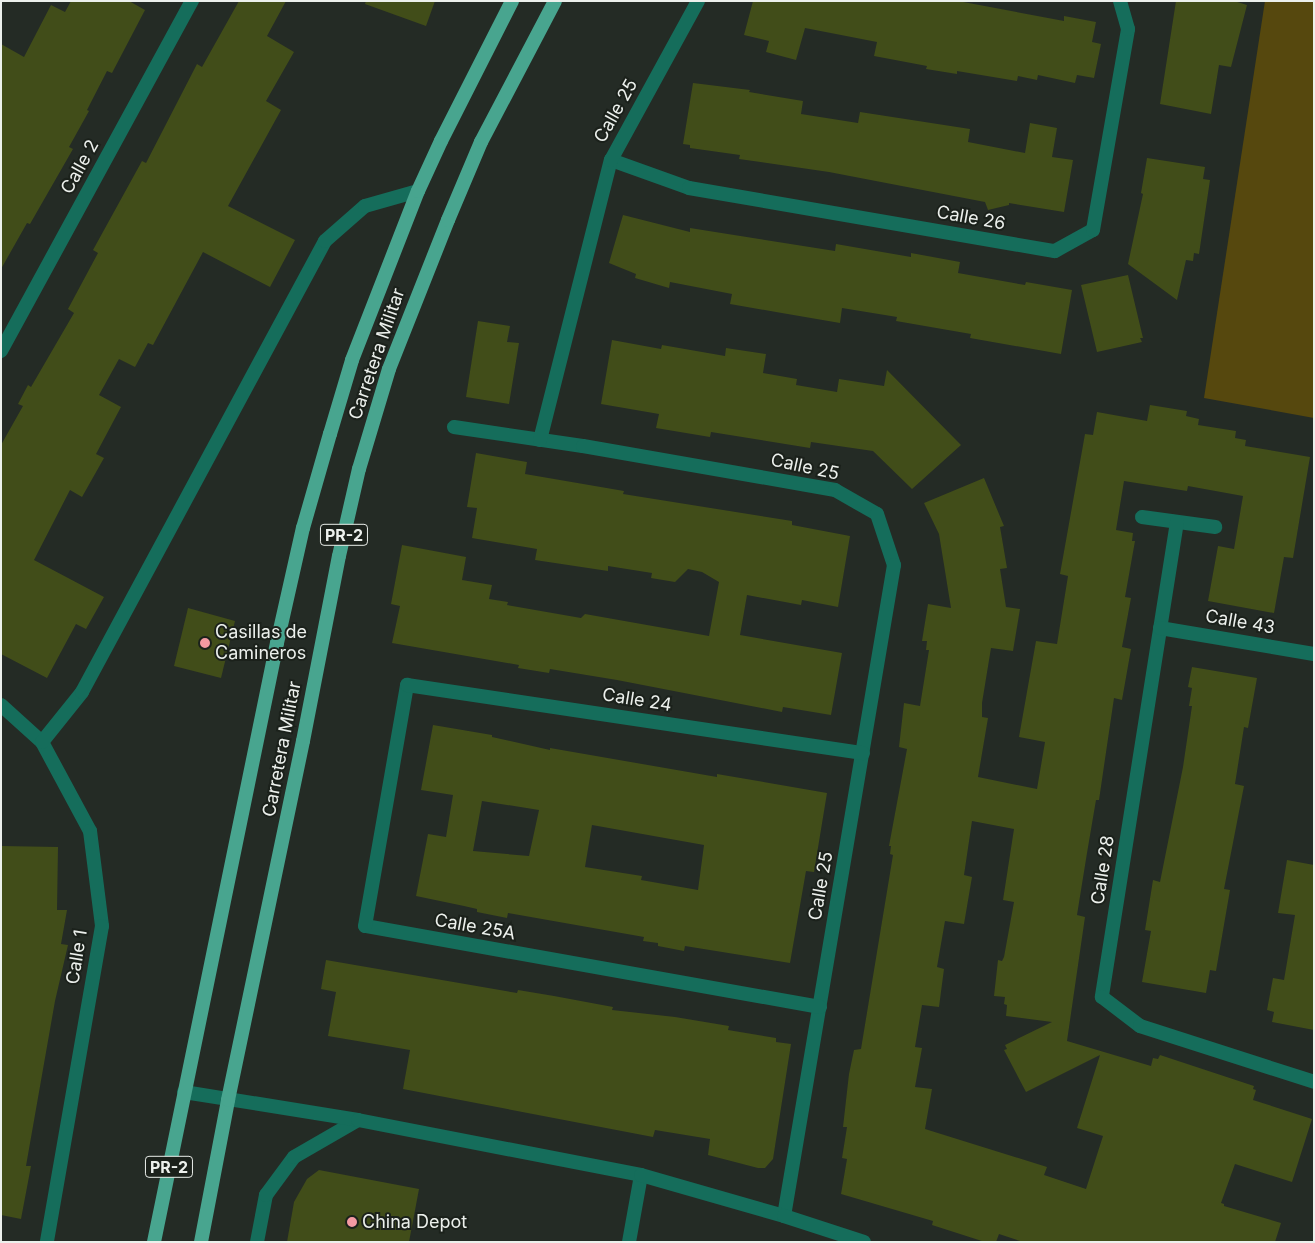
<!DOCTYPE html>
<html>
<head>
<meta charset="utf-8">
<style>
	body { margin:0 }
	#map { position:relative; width:1315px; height:1243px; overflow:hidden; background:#242b25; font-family:Inter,sans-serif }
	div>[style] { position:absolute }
	.green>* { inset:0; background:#56480e }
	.building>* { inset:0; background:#414d19 }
	.minor>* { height:14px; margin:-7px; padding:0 7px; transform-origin:7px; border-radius:7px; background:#156d5b }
	.tertiary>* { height:14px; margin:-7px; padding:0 7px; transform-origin:7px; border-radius:7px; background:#156d5b }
	.primary>* { height:14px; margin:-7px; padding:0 7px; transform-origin:7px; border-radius:7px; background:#48a58f }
	.dots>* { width:14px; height:14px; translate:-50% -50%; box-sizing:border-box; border:2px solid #1b211b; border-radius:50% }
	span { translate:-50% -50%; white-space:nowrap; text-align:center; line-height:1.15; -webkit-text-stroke:4px #1b211b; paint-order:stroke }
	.shield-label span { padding:1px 4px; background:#1b211b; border:1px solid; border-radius:4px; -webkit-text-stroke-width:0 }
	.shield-label { font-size:16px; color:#ecf0ec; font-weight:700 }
	.street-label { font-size:18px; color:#ecf0ec }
	.poi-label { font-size:18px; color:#ecf0ec }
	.left { translate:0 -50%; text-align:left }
	.frame { position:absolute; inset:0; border:2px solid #ecf0ec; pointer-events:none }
</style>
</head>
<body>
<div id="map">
	<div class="green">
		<div style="clip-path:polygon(1265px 1px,1314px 1px,1314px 418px,1204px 398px)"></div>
	</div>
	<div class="building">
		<div style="clip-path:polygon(71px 1px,129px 1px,145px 10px,112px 73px,107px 71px,87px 110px,89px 111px,69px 147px,73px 149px,30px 224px,27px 223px,1px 269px,1px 44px,24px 57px,51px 5px,65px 12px)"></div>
		<div style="clip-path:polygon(239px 1px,286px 1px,267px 36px,294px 52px,266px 101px,281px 110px,228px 206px,295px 240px,270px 287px,203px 252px,153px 345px,148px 343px,135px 367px,119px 359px,99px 395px,121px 407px,96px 454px,104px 458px,82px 497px,70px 490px,34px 560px,104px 597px,86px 629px,76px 624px,47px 678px,1px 654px,1px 445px,23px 406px,18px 404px,28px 385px,31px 387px,74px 313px,68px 309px,98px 253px,93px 250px,142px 161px,146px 163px,197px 64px,202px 67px)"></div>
		<div style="clip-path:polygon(366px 1px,435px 1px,426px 26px,365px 4px)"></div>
		<div style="clip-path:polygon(753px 1px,958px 1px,1064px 21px,1064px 16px,1096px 22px,1092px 42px,1101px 44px,1094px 78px,1077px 75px,1075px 83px,1038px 75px,1037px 80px,1018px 76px,1017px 81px,957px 71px,957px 74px,926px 69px,927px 66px,874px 56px,877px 42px,805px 28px,796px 60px,766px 52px,769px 41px,744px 35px)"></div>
		<div style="clip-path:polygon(1176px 1px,1234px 1px,1247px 5px,1231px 67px,1219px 65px,1211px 114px,1160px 104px)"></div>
		<div style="clip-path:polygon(693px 83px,750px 90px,749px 92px,803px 101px,801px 114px,858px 123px,860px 112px,970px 129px,968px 142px,1025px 153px,1030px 123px,1057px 128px,1052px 157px,1073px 160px,1064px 212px,1009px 203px,1009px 205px,988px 210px,985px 202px,829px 172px,739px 159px,740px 155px,690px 148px,690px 145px,683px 144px)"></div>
		<div style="clip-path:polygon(1147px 158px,1205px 167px,1203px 179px,1210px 180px,1199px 254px,1194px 253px,1193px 261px,1186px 260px,1177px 300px,1128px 264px,1143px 194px,1141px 193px)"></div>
		<div style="clip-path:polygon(623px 215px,690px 232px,690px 228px,835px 251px,836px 244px,911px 257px,911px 253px,960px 262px,958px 273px,1025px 285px,1026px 282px,1072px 290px,1061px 354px,970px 338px,971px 334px,896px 321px,897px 317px,842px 308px,840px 323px,776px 312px,730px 304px,732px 294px,670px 282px,669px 288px,635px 278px,636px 274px,609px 263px)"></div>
		<div style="clip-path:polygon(1128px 275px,1143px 338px,1140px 338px,1142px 342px,1097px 352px,1081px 285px)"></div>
		<div style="clip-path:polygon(478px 321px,510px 326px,507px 342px,519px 343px,509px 404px,466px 397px)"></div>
		<div style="clip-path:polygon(612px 340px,661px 349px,662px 345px,725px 356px,726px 348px,766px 354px,763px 373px,797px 379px,796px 385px,837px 392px,839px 379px,884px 386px,887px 370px,961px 445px,912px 489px,873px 451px,811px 442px,810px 448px,711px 432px,710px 437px,656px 428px,659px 414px,601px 404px)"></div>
		<div style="clip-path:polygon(evenodd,1150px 405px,1187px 411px,1186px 416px,1199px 419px,1198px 425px,1236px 431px,1235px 438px,1246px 440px,1245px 446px,1310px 457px,1293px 558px,1284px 557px,1274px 613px,1208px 601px,1218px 546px,1234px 549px,1243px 496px,1188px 486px,1187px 491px,1124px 481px,1116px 530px,1133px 533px,1132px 541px,1135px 541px,1125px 597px,1131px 598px,1122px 647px,1131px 649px,1122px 700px,1114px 698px,1099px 800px,1096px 800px,1087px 853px,1077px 915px,1085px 917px,1067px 1041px,1151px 1066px,1153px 1058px,1158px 1059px,1160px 1055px,1254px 1086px,1253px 1089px,1256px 1090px,1253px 1100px,1312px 1119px,1292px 1182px,1235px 1164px,1221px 1203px,1224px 1204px,1224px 1206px,1281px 1223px,1275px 1242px,1023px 1242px,999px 1234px,996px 1242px,985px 1242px,932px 1225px,933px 1221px,841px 1194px,847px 1159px,842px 1158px,847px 1127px,843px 1127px,849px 1074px,854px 1050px,861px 1049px,893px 855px,890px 854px,891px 846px,889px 846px,907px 749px,899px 747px,904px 703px,920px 706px,929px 650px,926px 650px,927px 641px,922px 641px,928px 604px,951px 608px,939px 534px,924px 503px,984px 478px,1004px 526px,1000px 527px,1007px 568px,1000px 569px,1006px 607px,1020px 609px,1013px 651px,991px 648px,982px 703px,982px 717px,988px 718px,978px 777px,1037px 789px,1045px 742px,1019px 737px,1036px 641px,1057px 644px,1068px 576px,1060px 574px,1085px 434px,1093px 435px,1097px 412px,1147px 421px,1150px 405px,972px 821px,1014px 829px,1003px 900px,1014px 902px,1004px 957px,1002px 961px,998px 960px,994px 996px,1005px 997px,1004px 1004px,1007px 1005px,1006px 1016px,1052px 1022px,1005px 1045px,1007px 1049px,1004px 1050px,1026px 1092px,1100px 1055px,1077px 1128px,1103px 1136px,1086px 1189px,1044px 1175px,1047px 1167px,925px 1129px,932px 1089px,915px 1087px,922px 1048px,915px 1047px,922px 1005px,939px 1007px,944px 969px,937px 967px,945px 921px,964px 924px,972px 877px,964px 875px,972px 821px)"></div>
		<div style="clip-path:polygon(476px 453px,527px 462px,525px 474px,624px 491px,623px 494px,792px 521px,792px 525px,850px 536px,838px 607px,802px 600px,801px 605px,747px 595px,740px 635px,842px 653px,831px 715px,783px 707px,782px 712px,617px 680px,550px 669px,549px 673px,518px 668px,519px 665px,392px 643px,400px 606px,391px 604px,402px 545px,466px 557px,462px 580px,492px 585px,489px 599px,508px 602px,507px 605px,581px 618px,585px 614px,709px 636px,719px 582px,702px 572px,688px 569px,675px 582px,651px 578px,652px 573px,608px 566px,608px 571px,535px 560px,537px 549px,472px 538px,477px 508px,467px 507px)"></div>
		<div style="clip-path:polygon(188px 608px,235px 621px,221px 678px,174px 666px)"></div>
		<div style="clip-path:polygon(1192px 667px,1257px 678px,1248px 728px,1244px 727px,1235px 784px,1244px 786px,1224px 889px,1230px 890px,1216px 971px,1210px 970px,1206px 993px,1142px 982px,1151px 931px,1145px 930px,1153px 880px,1160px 882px,1183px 767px,1192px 706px,1189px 706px,1192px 688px,1188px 687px)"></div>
		<div style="clip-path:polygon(evenodd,433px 725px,492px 735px,492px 737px,550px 750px,550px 748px,717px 777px,717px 774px,827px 793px,814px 872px,806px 871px,790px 963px,685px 946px,684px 951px,658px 946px,658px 943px,643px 941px,644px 937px,508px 913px,507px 918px,477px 912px,477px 909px,464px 906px,416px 896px,428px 834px,446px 837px,453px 795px,421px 790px,433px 725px,482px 801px,539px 810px,529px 856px,473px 851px,482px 801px,433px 725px,592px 825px,704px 845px,698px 890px,641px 880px,642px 876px,585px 867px,592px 825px)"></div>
		<div style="clip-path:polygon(1px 846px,58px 847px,57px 910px,67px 910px,61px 944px,68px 945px,55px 1001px,26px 1166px,31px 1166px,21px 1219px,1px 1215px)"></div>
		<div style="clip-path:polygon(1287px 860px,1314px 865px,1314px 1030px,1272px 1022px,1274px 1012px,1267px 1010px,1273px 978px,1284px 980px,1295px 915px,1278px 913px)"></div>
		<div style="clip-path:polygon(326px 960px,517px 993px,518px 990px,554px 996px,613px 1007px,612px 1010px,675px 1017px,729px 1026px,728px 1030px,776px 1038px,776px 1042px,791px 1044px,773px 1159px,765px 1168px,758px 1168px,708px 1155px,710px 1139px,655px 1130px,653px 1137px,403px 1089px,410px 1050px,328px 1036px,336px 992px,321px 989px)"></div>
		<div style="clip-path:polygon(319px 1170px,419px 1189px,409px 1242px,287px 1242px,294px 1202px,307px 1179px)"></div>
	</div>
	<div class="minor">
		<div style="left:611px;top:160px;width:83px;rotate:19.7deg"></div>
		<div style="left:689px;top:188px;width:371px;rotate:9.8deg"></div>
		<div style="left:1055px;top:251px;width:43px;rotate:-28.9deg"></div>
		<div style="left:1093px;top:230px;width:204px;rotate:-80.1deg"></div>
		<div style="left:1128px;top:29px;width:29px;rotate:-106deg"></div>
		<div style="left:1px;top:351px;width:399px;rotate:-61.4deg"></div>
		<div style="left:454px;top:427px;width:130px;rotate:8.4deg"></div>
		<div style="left:583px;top:446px;width:256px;rotate:9.9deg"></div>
		<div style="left:835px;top:490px;width:48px;rotate:29.7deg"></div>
		<div style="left:877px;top:514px;width:54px;rotate:71.6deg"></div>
		<div style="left:894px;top:565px;width:660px;rotate:99.59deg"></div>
		<div style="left:540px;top:440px;width:289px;rotate:-75.8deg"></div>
		<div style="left:611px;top:160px;width:181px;rotate:-61.3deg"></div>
		<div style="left:1142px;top:517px;width:74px;rotate:7.8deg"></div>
		<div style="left:1177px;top:522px;width:481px;rotate:99deg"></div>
		<div style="left:1102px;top:997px;width:48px;rotate:37.3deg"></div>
		<div style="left:1140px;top:1026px;width:183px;rotate:17.8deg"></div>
		<div style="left:1160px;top:628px;width:156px;rotate:9.6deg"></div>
		<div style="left:1px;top:705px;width:55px;rotate:42.1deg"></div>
		<div style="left:42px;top:742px;width:101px;rotate:61.7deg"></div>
		<div style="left:90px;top:831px;width:96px;rotate:82.8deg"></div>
		<div style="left:102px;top:926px;width:321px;rotate:99.9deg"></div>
		<div style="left:42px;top:742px;width:64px;rotate:-51.3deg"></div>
		<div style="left:82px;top:692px;width:512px;rotate:-61.68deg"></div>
		<div style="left:325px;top:241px;width:53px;rotate:-41.2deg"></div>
		<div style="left:365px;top:206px;width:55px;rotate:-15.8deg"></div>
		<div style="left:820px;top:1007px;width:462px;rotate:-169.9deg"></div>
		<div style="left:365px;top:926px;width:245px;rotate:-80.1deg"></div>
		<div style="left:407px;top:685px;width:461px;rotate:8.5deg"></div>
		<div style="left:257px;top:1242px;width:48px;rotate:-79.2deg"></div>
		<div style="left:266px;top:1195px;width:47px;rotate:-53.6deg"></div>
		<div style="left:294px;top:1157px;width:74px;rotate:-30deg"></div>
		<div style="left:629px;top:1242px;width:68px;rotate:-79.8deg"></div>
	</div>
	<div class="tertiary">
		<div style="left:184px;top:1092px;width:176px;rotate:9.1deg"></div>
		<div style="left:358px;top:1120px;width:288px;rotate:11deg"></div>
		<div style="left:641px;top:1175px;width:149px;rotate:16deg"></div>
		<div style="left:784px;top:1216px;width:84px;rotate:18deg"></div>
	</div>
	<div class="primary">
		<div style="left:154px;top:1242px;width:611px;rotate:-78.4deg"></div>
		<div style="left:277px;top:643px;width:118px;rotate:-77.3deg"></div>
		<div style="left:303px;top:528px;width:98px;rotate:-74deg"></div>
		<div style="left:330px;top:434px;width:77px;rotate:-73.4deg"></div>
		<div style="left:352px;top:360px;width:181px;rotate:-68.7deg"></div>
		<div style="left:418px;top:191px;width:55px;rotate:-65.3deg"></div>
		<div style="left:441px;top:141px;width:157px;rotate:-63.1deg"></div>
		<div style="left:201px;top:1242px;width:145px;rotate:-79.2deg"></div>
		<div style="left:228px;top:1100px;width:367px;rotate:-78.2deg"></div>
		<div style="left:303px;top:741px;width:188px;rotate:-79deg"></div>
		<div style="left:339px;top:556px;width:89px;rotate:-77.1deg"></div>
		<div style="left:359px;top:469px;width:104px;rotate:-73.3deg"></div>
		<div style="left:389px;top:369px;width:160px;rotate:-68.4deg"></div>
		<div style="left:448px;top:220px;width:85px;rotate:-67.1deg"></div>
		<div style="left:481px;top:142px;width:159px;rotate:-62.3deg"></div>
	</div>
	<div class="dots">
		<div style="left:205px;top:643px;background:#f49aa2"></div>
		<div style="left:352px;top:1222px;background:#f49aa2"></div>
	</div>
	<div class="shield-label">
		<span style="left:344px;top:535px">PR-2</span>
		<span style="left:169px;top:1167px">PR-2</span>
	</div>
	<div class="street-label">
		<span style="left:616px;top:111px;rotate:-61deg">Calle 25</span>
		<span style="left:80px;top:167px;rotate:-61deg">Calle 2</span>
		<span style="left:971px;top:218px;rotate:10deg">Calle 26</span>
		<span style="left:377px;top:354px;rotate:-71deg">Carretera Militar</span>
		<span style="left:805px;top:467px;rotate:12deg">Calle 25</span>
		<span style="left:1240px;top:622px;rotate:10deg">Calle 43</span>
		<span style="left:637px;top:700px;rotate:9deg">Calle 24</span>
		<span style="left:282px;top:749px;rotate:-79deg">Carretera Militar</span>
		<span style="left:1103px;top:870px;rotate:-81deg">Calle 28</span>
		<span style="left:821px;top:886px;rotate:-80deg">Calle 25</span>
		<span style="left:475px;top:927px;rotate:10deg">Calle 25A</span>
		<span style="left:77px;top:957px;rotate:-81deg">Calle 1</span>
	</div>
	<div class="poi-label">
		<span class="left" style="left:215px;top:643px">Casillas de<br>Camineros</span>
		<span class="left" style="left:362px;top:1222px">China Depot</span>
	</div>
	<div class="frame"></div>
</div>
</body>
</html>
